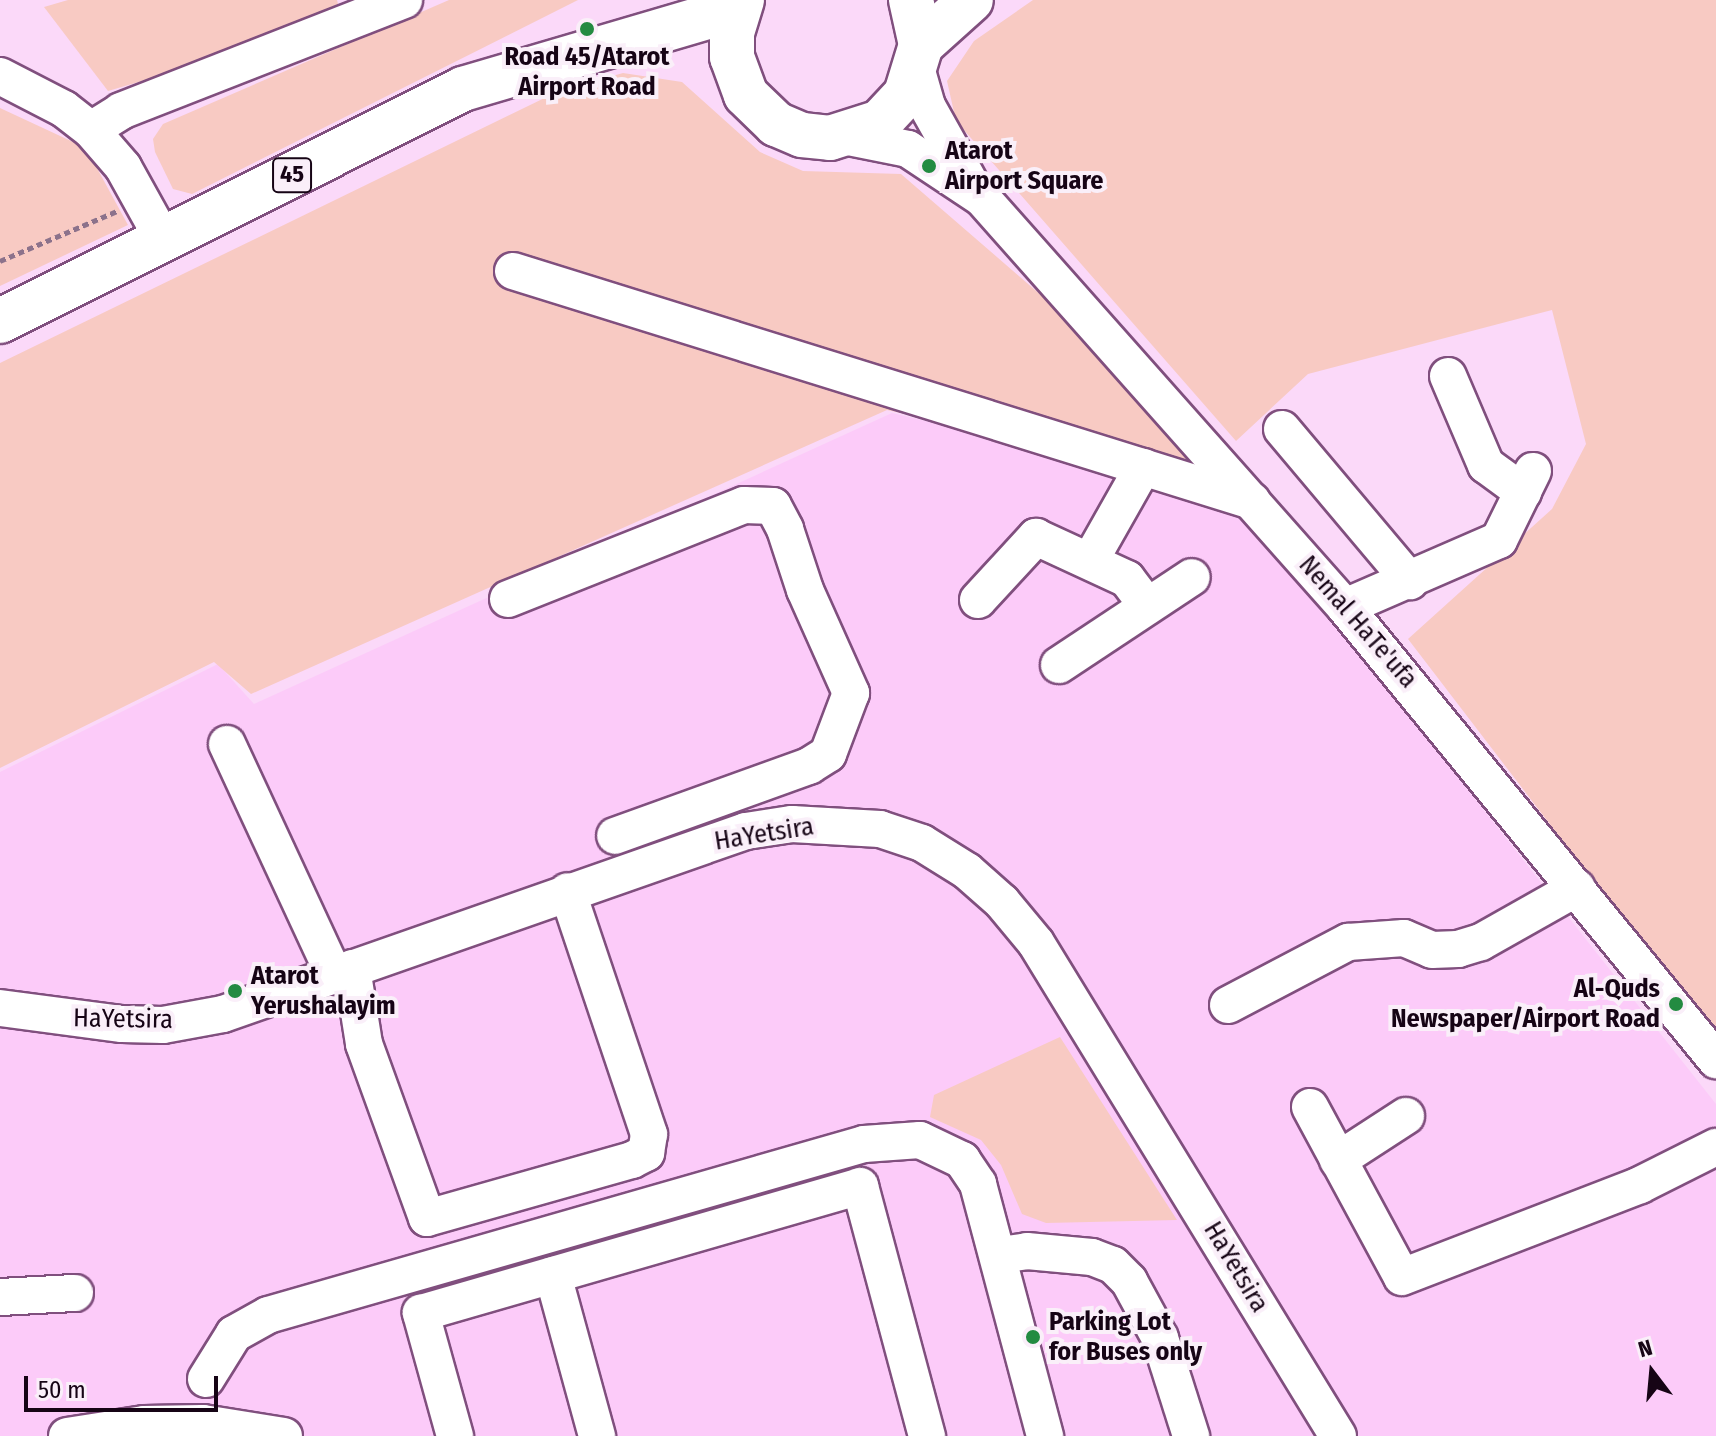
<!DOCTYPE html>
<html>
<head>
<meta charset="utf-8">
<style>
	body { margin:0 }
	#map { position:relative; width:1716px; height:1436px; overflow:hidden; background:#fbd9f9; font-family:"Fira Sans Condensed",sans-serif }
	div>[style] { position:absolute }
	.built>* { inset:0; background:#fccbf9 }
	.green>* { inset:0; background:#f8cac3 }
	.path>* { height:5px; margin-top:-2.5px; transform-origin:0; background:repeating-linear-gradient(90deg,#8c728b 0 6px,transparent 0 10px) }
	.roads { filter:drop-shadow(2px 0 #804f7e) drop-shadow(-2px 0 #804f7e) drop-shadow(0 2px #804f7e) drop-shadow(0 -2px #804f7e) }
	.minor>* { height:36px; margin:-18px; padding:0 18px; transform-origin:18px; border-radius:18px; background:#fff }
	.highway>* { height:44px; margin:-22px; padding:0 22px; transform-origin:22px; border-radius:22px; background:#fff }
	.dots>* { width:22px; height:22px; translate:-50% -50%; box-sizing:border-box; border:4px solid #faeff9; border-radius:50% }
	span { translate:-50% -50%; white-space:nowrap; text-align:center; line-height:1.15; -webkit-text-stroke:8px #faeff9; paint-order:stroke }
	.shield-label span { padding:2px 6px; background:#faeff9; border:2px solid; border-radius:6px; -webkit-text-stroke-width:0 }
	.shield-label { font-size:24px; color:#160415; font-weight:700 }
	.poi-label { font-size:26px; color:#160415; font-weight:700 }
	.left { translate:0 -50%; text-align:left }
	.right { translate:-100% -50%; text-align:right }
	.street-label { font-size:26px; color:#160415 }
	.north { position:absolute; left:1612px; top:1332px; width:80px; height:80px; -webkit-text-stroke:6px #faeff9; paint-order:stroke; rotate:344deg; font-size:22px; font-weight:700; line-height:32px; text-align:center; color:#160415 }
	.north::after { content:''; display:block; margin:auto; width:28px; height:36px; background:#160415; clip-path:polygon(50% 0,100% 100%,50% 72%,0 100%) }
	.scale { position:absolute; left:24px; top:1376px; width:194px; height:36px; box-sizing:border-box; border:4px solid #160415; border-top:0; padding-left:10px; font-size:24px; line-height:28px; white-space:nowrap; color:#160415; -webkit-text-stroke:6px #faeff9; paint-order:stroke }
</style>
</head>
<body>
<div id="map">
	<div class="built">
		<div style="clip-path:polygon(892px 413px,1235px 495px,1716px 1104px,1716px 1436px,0 1436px,0 772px,218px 664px,254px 704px)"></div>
	</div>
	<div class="green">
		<div style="clip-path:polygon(68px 0,337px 0,338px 4px,227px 56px,108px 91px,44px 7px)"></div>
		<div style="clip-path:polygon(449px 0,578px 0,192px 194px,173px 189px,155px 152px,153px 139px,163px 124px)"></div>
		<div style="clip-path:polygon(1033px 0,1716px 0,1716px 1041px,1408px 639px,1552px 509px,1586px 444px,1552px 310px,1308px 374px,1236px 441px,956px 121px,947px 81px,974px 41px)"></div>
		<div style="clip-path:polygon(623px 73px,682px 82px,760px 152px,803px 171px,901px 174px,1101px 347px,1225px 484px,887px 410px,251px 694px,214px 662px,0 768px,0 363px,559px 91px)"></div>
		<div style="clip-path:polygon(0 108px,86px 148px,128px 225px,0 286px)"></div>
		<div style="clip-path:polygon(1060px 1037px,1177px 1220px,1046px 1223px,1022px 1214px,1001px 1165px,981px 1140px,930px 1117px,934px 1095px)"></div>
	</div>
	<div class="path">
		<div style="left:0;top:261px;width:127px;rotate:-23.1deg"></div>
	</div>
	<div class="roads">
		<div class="minor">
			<div style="left:917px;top:71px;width:36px;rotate:74deg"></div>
			<div style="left:927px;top:106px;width:86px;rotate:60.8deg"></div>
			<div style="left:0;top:76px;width:72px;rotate:27.3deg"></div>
			<div style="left:64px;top:109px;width:34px;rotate:38deg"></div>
			<div style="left:91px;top:130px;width:49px;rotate:49.1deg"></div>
			<div style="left:123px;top:167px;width:85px;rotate:61deg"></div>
			<div style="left:91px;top:130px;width:36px;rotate:-32deg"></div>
			<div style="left:121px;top:111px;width:304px;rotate:-21.4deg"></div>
			<div style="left:844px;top:136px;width:65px;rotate:11.5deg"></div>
			<div style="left:908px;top:149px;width:89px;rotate:33.5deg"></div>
			<div style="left:982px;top:198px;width:547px;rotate:48.41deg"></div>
			<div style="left:1345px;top:607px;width:586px;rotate:50.68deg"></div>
			<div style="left:513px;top:271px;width:774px;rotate:17.29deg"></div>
			<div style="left:1448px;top:376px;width:97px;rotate:66.9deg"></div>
			<div style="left:1486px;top:465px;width:46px;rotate:36.1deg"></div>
			<div style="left:1282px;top:429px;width:199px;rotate:49.9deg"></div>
			<div style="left:1091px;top:559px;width:106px;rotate:-60.5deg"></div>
			<div style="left:508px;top:599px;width:254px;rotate:-21.7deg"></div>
			<div style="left:744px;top:505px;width:29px;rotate:2deg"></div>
			<div style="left:773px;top:506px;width:26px;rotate:62deg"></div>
			<div style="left:785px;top:529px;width:64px;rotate:71.8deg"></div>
			<div style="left:805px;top:590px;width:113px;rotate:65.9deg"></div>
			<div style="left:851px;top:693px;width:65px;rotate:110.7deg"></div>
			<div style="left:828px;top:754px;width:22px;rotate:148deg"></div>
			<div style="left:809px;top:766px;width:206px;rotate:160.2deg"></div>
			<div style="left:978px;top:600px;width:86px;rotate:-47.4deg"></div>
			<div style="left:1036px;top:537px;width:100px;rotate:24.8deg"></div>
			<div style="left:1127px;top:579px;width:31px;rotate:53deg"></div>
			<div style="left:1345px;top:607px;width:168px;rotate:-23.5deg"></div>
			<div style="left:1499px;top:540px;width:77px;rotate:-63.8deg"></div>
			<div style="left:1059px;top:665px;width:159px;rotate:-33.5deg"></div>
			<div style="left:227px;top:744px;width:254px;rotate:65.1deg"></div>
			<div style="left:352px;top:968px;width:77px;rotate:81deg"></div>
			<div style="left:364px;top:1044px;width:185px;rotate:70.1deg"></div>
			<div style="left:427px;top:1218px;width:213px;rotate:-15.8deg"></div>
			<div style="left:632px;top:1160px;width:16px;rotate:-27deg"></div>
			<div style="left:646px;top:1153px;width:19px;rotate:-81deg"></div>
			<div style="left:649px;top:1134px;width:256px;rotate:-108.6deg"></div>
			<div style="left:1228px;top:1005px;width:136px;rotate:-27.7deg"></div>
			<div style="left:1348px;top:942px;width:56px;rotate:-4.1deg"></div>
			<div style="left:1404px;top:938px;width:30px;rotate:23deg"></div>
			<div style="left:1432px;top:950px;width:26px;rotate:-2deg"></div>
			<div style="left:1458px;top:949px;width:24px;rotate:-17deg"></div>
			<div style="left:1481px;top:942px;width:110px;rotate:-29.4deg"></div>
			<div style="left:0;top:1008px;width:123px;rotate:7.5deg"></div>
			<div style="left:122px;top:1024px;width:41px;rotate:1.4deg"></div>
			<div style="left:163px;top:1025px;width:61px;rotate:-10.4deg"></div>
			<div style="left:223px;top:1014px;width:554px;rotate:-19.29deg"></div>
			<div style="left:746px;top:831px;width:47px;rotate:-8.7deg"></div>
			<div style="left:792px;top:824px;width:88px;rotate:3.3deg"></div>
			<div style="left:880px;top:829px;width:44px;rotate:18.4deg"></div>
			<div style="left:922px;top:843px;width:53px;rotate:31.9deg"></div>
			<div style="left:967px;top:871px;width:47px;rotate:41.5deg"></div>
			<div style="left:1002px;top:902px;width:53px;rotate:50.3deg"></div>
			<div style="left:1036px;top:943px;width:578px;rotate:58.51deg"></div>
			<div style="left:1310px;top:1107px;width:193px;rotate:61.6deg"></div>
			<div style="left:1402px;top:1277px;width:255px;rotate:-21.1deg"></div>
			<div style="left:1640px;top:1185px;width:85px;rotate:-26.6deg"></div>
			<div style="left:1338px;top:1160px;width:81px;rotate:-32.9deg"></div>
			<div style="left:1000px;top:1255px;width:27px;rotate:-8deg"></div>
			<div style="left:1027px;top:1251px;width:65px;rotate:5.3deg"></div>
			<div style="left:1092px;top:1257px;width:22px;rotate:21deg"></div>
			<div style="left:1113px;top:1265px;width:23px;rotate:45deg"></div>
			<div style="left:1129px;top:1281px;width:65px;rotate:61.5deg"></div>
			<div style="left:1160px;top:1338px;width:103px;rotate:72.4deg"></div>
			<div style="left:553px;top:1275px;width:167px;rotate:74.7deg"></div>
			<div style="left:0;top:1297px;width:75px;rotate:-3.1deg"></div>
			<div style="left:206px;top:1379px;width:53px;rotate:-58.1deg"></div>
			<div style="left:234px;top:1334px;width:39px;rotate:-29deg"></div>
			<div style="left:268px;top:1315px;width:620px;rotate:-16.01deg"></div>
			<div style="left:864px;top:1144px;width:56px;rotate:-4.1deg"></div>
			<div style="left:920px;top:1140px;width:47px;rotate:25.5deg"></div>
			<div style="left:962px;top:1160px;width:29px;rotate:56deg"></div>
			<div style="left:978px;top:1184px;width:261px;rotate:75.1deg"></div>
			<div style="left:67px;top:1436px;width:78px;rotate:-8.9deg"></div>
			<div style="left:144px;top:1424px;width:59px;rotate:-1deg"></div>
			<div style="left:203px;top:1423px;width:82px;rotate:9.1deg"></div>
			<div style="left:455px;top:1436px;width:128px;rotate:-105.5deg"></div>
			<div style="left:421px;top:1313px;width:457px;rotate:-16.1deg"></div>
			<div style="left:860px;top:1186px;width:259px;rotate:75deg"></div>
		</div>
		<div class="highway">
			<div style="left:742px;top:0;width:34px;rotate:107deg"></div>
			<div style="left:732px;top:32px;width:25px;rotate:90deg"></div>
			<div style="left:732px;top:57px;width:40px;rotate:69.8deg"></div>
			<div style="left:746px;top:95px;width:42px;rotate:44deg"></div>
			<div style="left:776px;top:124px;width:28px;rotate:23deg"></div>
			<div style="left:802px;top:135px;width:28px;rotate:6deg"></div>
			<div style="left:830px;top:138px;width:52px;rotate:-17.7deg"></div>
			<div style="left:880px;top:122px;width:38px;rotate:-47deg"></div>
			<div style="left:906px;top:94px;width:51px;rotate:-73deg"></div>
			<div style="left:921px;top:45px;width:46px;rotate:-102.5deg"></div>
			<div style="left:921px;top:45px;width:67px;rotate:-42deg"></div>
			<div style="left:0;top:321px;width:518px;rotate:-26.61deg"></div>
			<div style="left:463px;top:89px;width:287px;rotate:-16.4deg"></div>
		</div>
	</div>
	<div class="dots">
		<div style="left:587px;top:29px;background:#238b41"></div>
		<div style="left:929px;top:166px;background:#238b41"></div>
		<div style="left:235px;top:991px;background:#238b41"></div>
		<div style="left:1676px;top:1004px;background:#238b41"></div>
		<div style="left:1033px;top:1337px;background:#238b41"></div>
	</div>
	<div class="shield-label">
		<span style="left:292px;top:175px">45</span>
	</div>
	<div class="poi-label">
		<span style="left:587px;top:72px">Road 45/Atarot<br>Airport Road</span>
		<span class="left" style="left:945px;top:166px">Atarot<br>Airport Square</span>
		<span class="left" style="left:251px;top:991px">Atarot<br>Yerushalayim</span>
		<span class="right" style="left:1660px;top:1004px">Al-Quds<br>Newspaper/Airport Road</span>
		<span class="left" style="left:1049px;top:1337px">Parking Lot<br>for Buses only</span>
	</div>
	<div class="street-label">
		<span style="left:1358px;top:622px;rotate:49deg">Nemal HaTe'ufa</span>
		<span style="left:764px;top:834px;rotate:-9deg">HaYetsira</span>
		<span style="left:123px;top:1019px;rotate:1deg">HaYetsira</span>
		<span style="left:1236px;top:1267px;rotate:59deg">HaYetsira</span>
	</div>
	<div class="north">N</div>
	<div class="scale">50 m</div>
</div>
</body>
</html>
